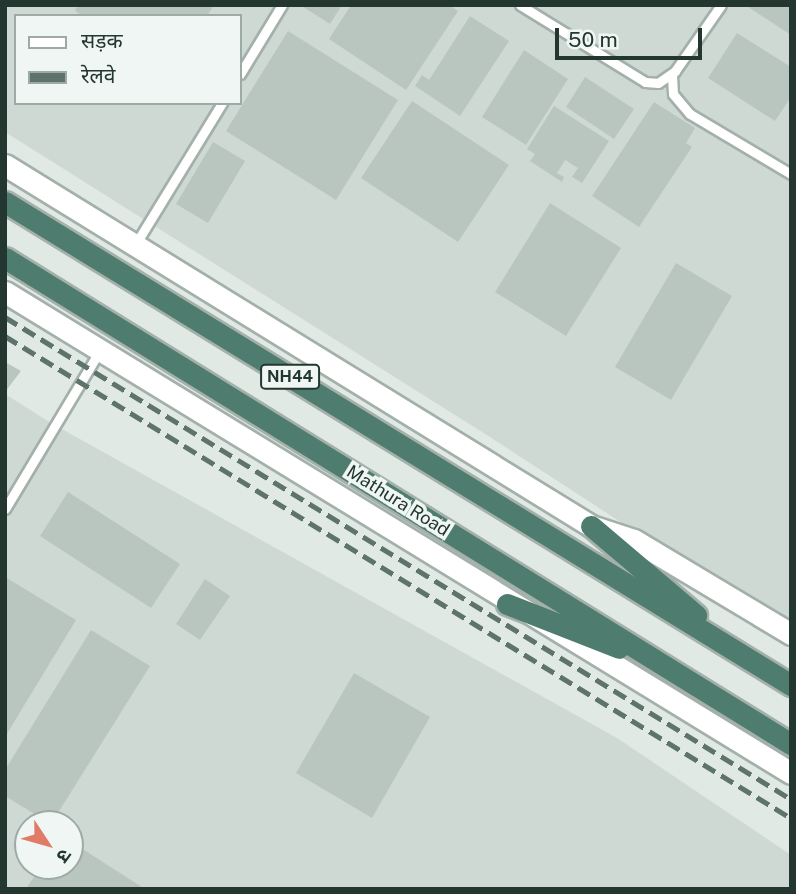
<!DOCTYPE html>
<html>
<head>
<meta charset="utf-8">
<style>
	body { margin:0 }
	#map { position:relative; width:796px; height:894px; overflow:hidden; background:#e0e9e4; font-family:"Public Sans","Noto Sans Devanagari",sans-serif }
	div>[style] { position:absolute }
	.built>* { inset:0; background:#cfd9d3 }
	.building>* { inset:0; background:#b9c6c0 }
	.roads { filter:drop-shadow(2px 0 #a4b0aa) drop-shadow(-2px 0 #a4b0aa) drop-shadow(0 2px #a4b0aa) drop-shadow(0 -2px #a4b0aa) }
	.service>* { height:9px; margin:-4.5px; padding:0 4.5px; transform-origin:4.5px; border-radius:4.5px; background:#fff }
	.secondary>* { height:21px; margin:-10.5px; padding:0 10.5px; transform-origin:10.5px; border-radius:10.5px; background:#fff }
	.trunk>* { height:21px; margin:-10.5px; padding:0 10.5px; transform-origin:10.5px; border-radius:10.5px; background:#4e7c6e }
	.rail>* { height:5px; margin-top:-2.5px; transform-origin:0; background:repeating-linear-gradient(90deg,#5e736b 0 14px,transparent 0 21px) }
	span { translate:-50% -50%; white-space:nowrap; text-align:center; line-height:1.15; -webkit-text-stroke:7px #f0f6f3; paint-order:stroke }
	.shield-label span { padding:2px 5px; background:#f0f6f3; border:2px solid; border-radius:5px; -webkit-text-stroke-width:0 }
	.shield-label { font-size:16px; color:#233730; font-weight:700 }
	.street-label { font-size:18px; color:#233730 }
	.frame { position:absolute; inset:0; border:7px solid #233730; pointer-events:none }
	.legend { position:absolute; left:14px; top:14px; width:228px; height:91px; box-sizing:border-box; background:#f0f6f3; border:2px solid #9eaaa5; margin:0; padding:9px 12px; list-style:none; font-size:21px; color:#233730 }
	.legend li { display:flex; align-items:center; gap:14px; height:35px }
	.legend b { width:35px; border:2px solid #9eaaa5 }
	.north { position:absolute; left:14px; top:810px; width:70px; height:70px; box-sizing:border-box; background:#f0f6f3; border:2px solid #9eaaa5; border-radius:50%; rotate:126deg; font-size:19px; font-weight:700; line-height:28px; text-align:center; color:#233730 }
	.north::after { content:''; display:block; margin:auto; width:24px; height:32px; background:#e07b68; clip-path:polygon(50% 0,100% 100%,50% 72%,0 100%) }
	.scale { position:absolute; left:555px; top:28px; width:147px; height:32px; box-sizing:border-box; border:4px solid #233730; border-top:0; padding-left:9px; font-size:21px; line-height:24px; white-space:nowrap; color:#233730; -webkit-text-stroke:5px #f0f6f3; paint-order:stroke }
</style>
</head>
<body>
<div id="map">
	<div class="built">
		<div style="clip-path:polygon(evenodd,5px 5px,791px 5px,791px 633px,490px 437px,5px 132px,5px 5px,16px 16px,240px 16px,240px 103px,16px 103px,16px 16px)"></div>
		<div style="clip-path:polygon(evenodd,5px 394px,51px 423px,617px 738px,791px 855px,791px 889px,5px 889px,5px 394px,28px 824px,70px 824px,70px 866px,28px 866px,28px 824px)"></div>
	</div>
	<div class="building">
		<div style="clip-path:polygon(78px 5px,214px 5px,207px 16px,83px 16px,75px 11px)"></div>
		<div style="clip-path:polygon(300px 5px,342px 5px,330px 24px)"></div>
		<div style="clip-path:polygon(351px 5px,449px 5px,458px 11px,406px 90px,329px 39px)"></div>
		<div style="clip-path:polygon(745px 5px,791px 5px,791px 35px)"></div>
		<div style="clip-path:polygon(470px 16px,509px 41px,460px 116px,415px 86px,422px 75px,429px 80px)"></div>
		<div style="clip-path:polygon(288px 31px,398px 100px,336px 200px,226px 131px)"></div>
		<div style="clip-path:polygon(737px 33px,791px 67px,791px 97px,775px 121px,708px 78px)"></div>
		<div style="clip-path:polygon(524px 50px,568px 79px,526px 145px,482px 117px)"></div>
		<div style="clip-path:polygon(585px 77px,634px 109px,614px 139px,566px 107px)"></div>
		<div style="clip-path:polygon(412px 101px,509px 165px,458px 242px,361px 178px)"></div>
		<div style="clip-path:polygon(654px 102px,695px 128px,686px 143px,692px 147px,639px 227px,592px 196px)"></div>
		<div style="clip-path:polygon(554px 106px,609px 141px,582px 183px,572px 177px,578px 168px,565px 160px,557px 173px,564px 177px,562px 182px,530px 161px,535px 154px,527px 149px)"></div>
		<div style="clip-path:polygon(213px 142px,245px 161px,208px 223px,176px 204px)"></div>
		<div style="clip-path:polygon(550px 203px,621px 248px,566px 336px,495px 292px)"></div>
		<div style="clip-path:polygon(676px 263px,732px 296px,671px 400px,615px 367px)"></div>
		<div style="clip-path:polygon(5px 362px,21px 371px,5px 392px)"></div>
		<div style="clip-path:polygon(68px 492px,180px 564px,151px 608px,40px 536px)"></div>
		<div style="clip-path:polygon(5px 577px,76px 620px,5px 737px)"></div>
		<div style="clip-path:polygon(205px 579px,230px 596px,200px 640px,176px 624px)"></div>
		<div style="clip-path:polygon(91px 630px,150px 666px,51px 824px,5px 796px,5px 770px)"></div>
		<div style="clip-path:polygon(354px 673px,430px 717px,372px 818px,296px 773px)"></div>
		<div style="clip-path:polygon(70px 841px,145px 889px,26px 889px,41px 866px,70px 866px)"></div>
	</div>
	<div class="roads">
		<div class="service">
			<div style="left:520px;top:5px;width:147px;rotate:31.6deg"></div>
			<div style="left:645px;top:82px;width:13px;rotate:4deg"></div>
			<div style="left:658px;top:83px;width:21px;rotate:-35deg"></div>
			<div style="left:675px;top:71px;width:80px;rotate:-55.1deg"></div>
			<div style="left:240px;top:74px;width:81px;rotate:-58.7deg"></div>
			<div style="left:672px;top:75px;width:19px;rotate:87deg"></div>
			<div style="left:673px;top:94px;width:26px;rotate:50deg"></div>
			<div style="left:690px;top:114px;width:117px;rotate:30.7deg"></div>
			<div style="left:135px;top:245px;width:167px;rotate:-58.5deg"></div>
			<div style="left:5px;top:509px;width:183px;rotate:-59.1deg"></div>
		</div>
		<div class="secondary">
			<div style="left:5px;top:165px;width:688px;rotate:31.63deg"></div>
			<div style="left:591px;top:526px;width:45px;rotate:18deg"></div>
			<div style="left:634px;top:540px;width:183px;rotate:30.9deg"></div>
			<div style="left:5px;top:292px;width:921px;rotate:31.46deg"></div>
		</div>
		<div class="trunk">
			<div style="left:5px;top:202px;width:923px;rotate:31.57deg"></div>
			<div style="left:5px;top:258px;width:924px;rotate:31.73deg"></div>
			<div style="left:591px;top:526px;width:138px;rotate:40.3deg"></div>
			<div style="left:507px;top:604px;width:120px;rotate:21.4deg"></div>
		</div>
	</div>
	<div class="rail">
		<div style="left:5px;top:317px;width:922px;rotate:31.52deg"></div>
		<div style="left:5px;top:336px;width:922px;rotate:31.52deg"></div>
	</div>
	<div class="shield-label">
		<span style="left:290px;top:377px">NH44</span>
	</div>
	<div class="street-label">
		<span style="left:398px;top:501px;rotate:32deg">Mathura Road</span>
	</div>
	<div class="frame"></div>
	<ul class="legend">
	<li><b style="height:9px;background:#fff"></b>सड़क</li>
	<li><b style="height:9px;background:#5e736b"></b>रेलवे</li>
	</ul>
	<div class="north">उ</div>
	<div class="scale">50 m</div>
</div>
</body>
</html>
